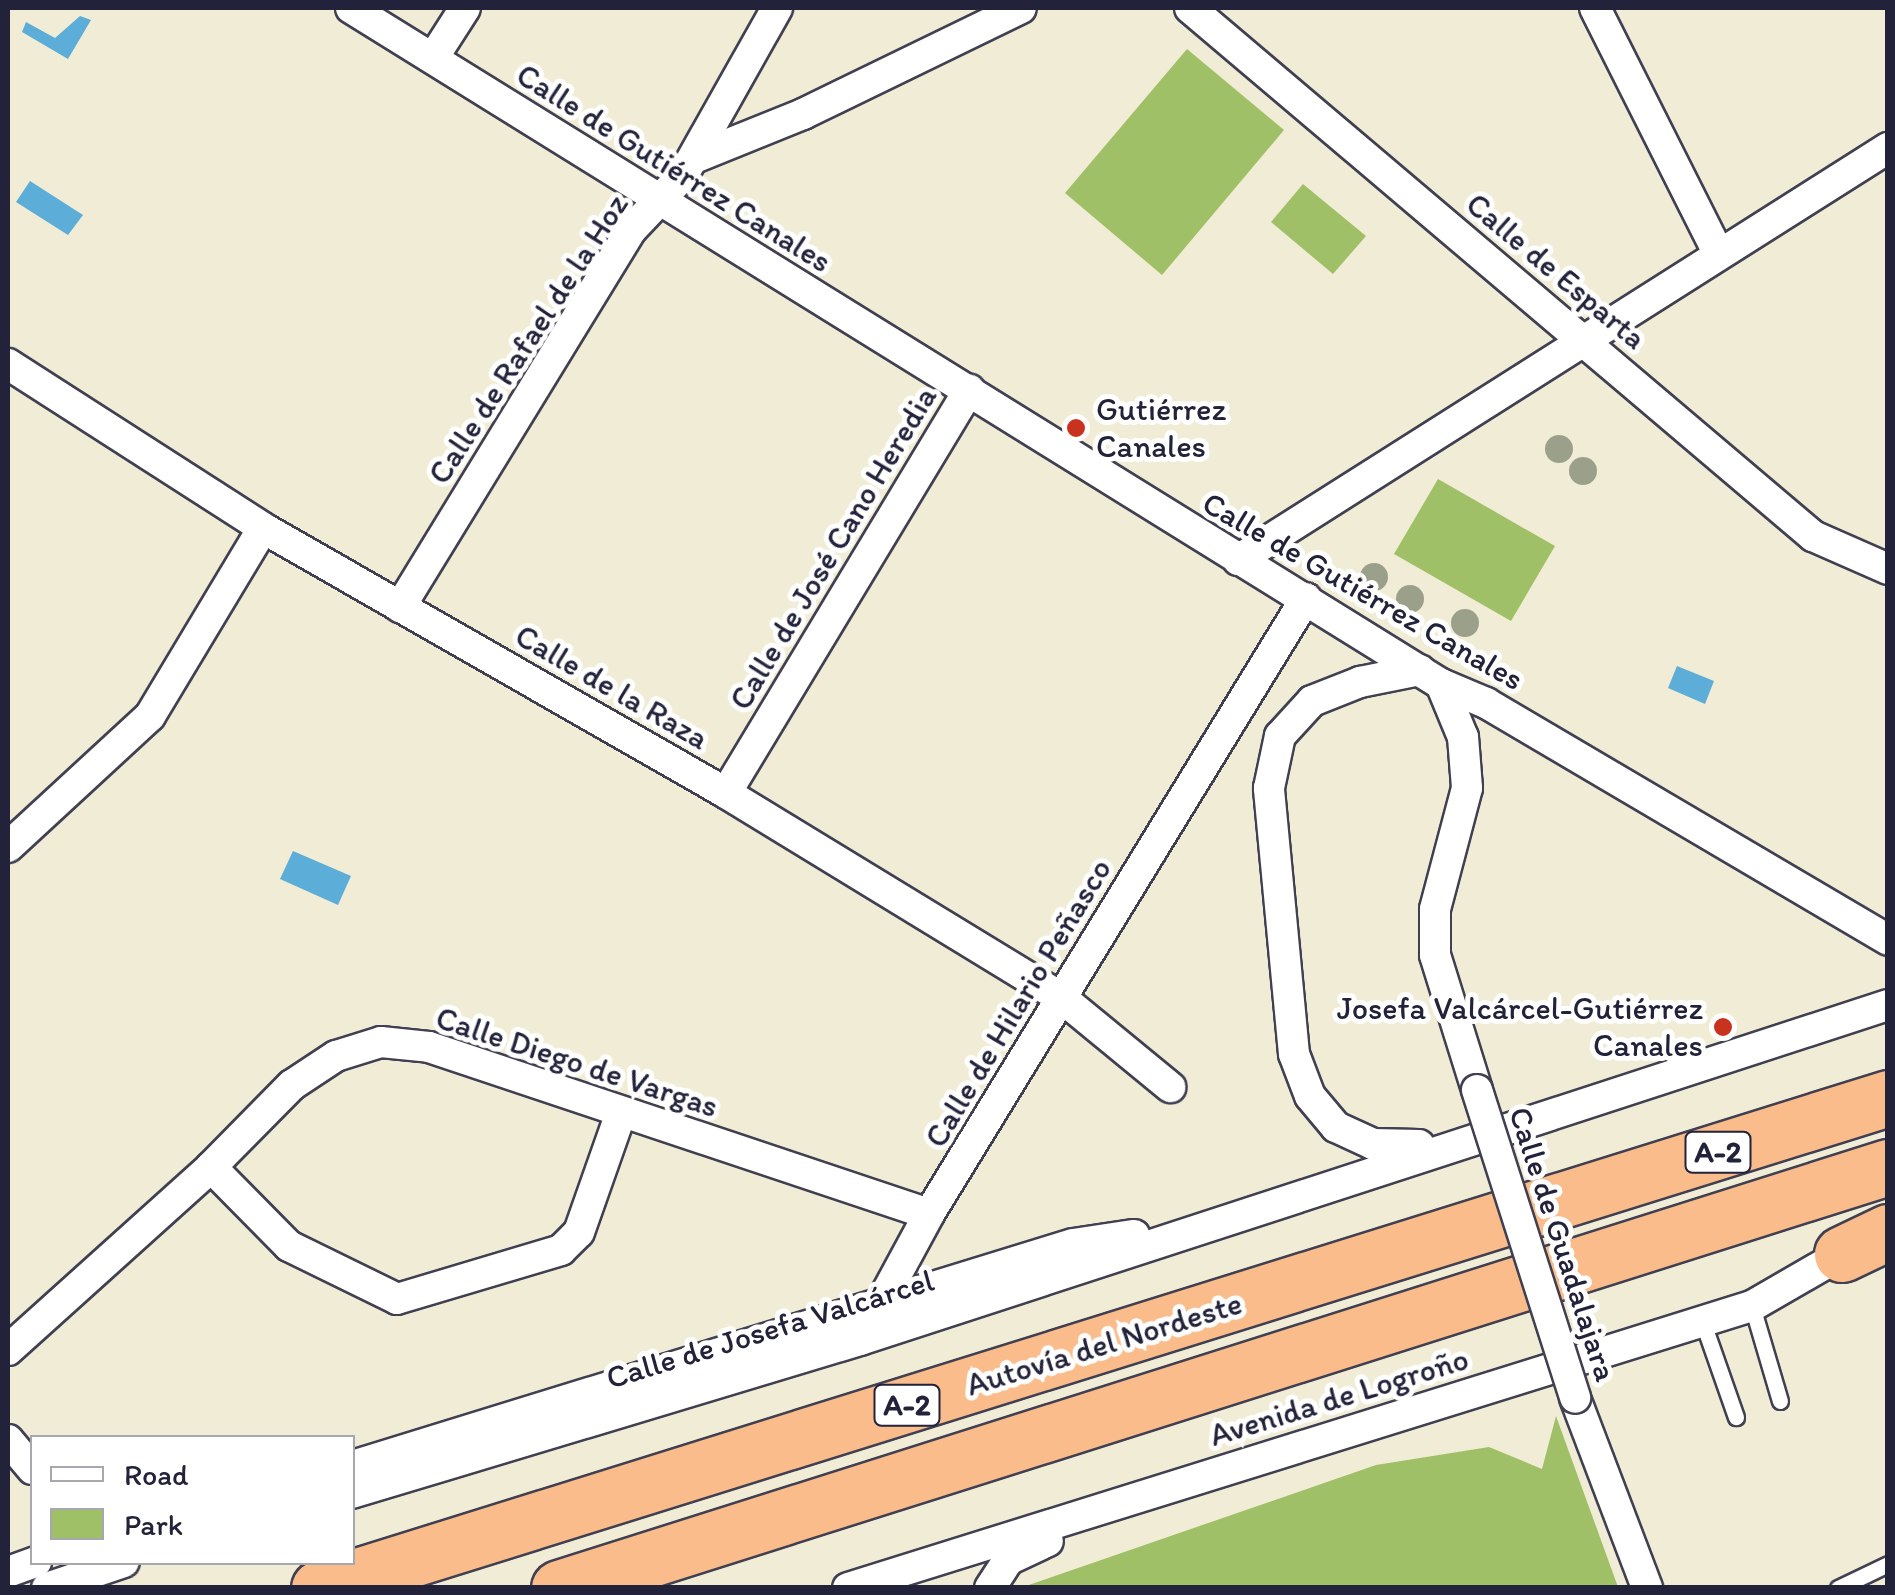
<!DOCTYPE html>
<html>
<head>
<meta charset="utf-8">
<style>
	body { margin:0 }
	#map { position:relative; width:1895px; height:1595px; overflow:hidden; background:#f1ecd5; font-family:Itim,sans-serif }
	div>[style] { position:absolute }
	.green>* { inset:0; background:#a0c068 }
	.water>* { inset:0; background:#5cadd7 }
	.roads { filter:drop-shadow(2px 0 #414052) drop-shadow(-2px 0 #414052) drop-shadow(0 2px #414052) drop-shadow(0 -2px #414052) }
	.lane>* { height:15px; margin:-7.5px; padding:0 7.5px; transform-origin:7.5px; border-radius:7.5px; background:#fff }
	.street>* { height:30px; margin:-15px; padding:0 15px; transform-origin:15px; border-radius:15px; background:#fff }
	.highway>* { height:55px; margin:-27.5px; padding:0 27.5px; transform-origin:27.5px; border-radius:27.5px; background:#f9bc8a }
	.bridges { filter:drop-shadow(2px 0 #414052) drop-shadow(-2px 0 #414052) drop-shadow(0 2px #414052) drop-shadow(0 -2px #414052) }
	.street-bridge>* { height:30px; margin:-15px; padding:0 15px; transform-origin:15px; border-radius:15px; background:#fff }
	.trees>* { width:28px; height:28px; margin:-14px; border-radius:50%; background:#9ba08a }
	.dots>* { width:28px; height:28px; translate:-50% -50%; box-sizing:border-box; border:5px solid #fff; border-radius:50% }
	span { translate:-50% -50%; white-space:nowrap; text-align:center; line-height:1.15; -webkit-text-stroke:10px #fff; paint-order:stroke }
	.shield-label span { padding:2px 8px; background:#fff; border:2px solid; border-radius:8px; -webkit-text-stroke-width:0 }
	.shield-label { font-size:30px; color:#22223b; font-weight:700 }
	.street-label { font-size:32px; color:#22223b }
	.poi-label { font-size:32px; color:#22223b }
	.left { translate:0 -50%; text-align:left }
	.right { translate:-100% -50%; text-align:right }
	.frame { position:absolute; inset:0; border:10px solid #22223b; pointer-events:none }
	.legend { position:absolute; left:30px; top:1435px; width:325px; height:130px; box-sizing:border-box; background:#fff; border:2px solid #a7a7b1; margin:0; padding:12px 18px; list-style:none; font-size:30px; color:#22223b }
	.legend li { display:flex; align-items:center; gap:20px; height:50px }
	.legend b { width:50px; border:2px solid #a7a7b1 }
</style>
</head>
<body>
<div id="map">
	<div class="green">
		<div style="clip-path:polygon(1187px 49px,1284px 130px,1162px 275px,1065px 193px)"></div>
		<div style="clip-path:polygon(1303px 184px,1366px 236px,1333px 274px,1271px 222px)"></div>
		<div style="clip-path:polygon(1438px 479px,1555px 546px,1511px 621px,1394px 554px)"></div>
		<div style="clip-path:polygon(1556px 1416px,1618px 1587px,1023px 1587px,1376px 1465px,1489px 1447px,1542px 1469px)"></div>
	</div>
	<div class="water">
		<div style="clip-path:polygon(80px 16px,91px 20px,68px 59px,22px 32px,26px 22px,55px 38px)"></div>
		<div style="clip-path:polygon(30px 181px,83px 215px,68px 235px,16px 202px)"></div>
		<div style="clip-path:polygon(1677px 666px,1714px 681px,1705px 704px,1668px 688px)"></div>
		<div style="clip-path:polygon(293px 851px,351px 876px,338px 905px,280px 879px)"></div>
	</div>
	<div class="roads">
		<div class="lane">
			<div style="left:1752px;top:1306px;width:99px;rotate:73.6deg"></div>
			<div style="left:1702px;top:1320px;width:103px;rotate:70.7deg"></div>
			<div style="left:1838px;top:1588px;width:55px;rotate:-25.6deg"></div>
		</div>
		<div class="street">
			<div style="left:351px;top:8px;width:1283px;rotate:31.81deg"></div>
			<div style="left:1441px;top:684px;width:49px;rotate:22.9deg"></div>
			<div style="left:1486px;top:703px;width:467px;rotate:30.5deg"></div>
			<div style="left:1190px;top:8px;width:817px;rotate:40.28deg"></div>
			<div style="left:1813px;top:536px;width:82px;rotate:23.7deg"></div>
			<div style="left:1595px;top:8px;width:274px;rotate:63.3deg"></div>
			<div style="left:433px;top:58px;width:59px;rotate:-57.4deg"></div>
			<div style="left:694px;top:158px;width:118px;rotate:-22deg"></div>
			<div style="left:803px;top:114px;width:242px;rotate:-25.9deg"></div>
			<div style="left:8px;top:364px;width:303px;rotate:32.7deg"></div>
			<div style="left:263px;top:528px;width:533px;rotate:29.78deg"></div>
			<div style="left:726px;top:793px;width:395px;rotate:31.4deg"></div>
			<div style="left:1063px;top:999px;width:139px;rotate:39.4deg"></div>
			<div style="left:1238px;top:560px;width:770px;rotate:-32.37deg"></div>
			<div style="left:400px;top:607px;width:444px;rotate:-58.5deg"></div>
			<div style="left:632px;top:229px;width:74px;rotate:-46.6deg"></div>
			<div style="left:683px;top:175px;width:192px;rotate:-60.6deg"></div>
			<div style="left:1441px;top:684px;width:57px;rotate:67.5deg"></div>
			<div style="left:1463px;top:737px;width:51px;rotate:85.5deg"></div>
			<div style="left:1467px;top:788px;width:125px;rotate:104.8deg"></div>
			<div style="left:1435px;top:909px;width:46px;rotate:90deg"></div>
			<div style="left:1435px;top:955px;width:141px;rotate:72.7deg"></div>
			<div style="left:726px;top:793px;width:471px;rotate:-58.9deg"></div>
			<div style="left:8px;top:847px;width:193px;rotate:-42.7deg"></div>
			<div style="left:150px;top:716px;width:219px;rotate:-59deg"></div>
			<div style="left:1419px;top:1145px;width:46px;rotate:-178.8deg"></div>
			<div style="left:1373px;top:1144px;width:41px;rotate:-155.3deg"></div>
			<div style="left:1336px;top:1127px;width:40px;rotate:-130deg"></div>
			<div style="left:1310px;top:1096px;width:45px;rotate:-110.9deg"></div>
			<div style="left:1294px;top:1054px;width:267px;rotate:-95.4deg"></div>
			<div style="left:1269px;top:788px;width:53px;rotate:-78.1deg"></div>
			<div style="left:1280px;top:736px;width:47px;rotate:-47.6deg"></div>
			<div style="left:1312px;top:701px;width:52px;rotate:-21.6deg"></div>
			<div style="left:1360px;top:682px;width:61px;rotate:-11.3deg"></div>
			<div style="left:211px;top:1167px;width:111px;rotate:45.4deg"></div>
			<div style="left:289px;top:1246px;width:120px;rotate:26.1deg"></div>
			<div style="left:397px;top:1299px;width:171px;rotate:-16.6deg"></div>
			<div style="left:561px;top:1250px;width:25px;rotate:-45deg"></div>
			<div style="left:579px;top:1232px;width:126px;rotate:-70.6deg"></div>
			<div style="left:875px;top:1314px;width:114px;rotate:-61.6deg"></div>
			<div style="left:929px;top:1214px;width:722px;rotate:-58.53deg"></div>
			<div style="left:8px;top:1350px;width:273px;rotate:-42deg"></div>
			<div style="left:211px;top:1167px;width:115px;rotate:-45.4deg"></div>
			<div style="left:292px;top:1085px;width:53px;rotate:-33.4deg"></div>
			<div style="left:336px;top:1056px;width:47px;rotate:-17.3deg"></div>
			<div style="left:381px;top:1042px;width:48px;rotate:5.9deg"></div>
			<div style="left:429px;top:1047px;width:527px;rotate:18.47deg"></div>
			<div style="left:1575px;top:1398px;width:203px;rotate:69.2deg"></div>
			<div style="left:8px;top:1440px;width:38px;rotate:50deg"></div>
			<div style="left:352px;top:1466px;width:754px;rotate:-17.11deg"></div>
			<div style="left:1073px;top:1244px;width:62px;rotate:-8.4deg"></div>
			<div style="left:352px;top:1493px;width:531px;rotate:-16.76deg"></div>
			<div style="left:860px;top:1340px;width:1081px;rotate:-18.05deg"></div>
			<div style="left:8px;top:1572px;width:30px;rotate:-20deg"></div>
			<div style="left:47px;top:1588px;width:81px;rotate:-18.7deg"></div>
			<div style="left:848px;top:1588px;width:947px;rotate:-17.33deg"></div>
			<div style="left:1752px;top:1306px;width:104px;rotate:-30deg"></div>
			<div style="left:990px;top:1588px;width:33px;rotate:-57deg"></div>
			<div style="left:1008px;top:1560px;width:44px;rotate:-25.4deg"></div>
		</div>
		<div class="highway">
			<div style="left:1842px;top:1254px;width:51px;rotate:-25.6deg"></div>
			<div style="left:319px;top:1588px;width:1644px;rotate:-17.34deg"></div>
			<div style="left:559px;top:1588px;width:1394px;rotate:-17.58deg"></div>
		</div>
	</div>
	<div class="bridges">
		<div class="street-bridge">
			<div style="left:1477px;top:1090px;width:323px;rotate:72.3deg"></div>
		</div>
	</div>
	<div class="trees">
		<div style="left:1559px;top:449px"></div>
		<div style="left:1583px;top:471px"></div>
		<div style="left:1374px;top:577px"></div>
		<div style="left:1410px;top:599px"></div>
		<div style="left:1465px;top:623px"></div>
	</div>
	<div class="dots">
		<div style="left:1076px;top:428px;background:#c8321e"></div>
		<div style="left:1723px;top:1027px;background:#c8321e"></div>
	</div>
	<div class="shield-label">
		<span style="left:1718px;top:1152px">A-2</span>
		<span style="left:907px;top:1405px">A-2</span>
	</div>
	<div class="street-label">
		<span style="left:674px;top:168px;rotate:32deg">Calle de Gutiérrez Canales</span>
		<span style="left:1556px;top:271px;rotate:40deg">Calle de Esparta</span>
		<span style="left:528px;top:339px;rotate:-57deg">Calle de Rafael de la Hoz</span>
		<span style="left:833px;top:548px;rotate:-59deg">Calle de José Cano Heredia</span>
		<span style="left:1363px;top:591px;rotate:30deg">Calle de Gutiérrez Canales</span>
		<span style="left:612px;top:687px;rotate:30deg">Calle de la Raza</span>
		<span style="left:1018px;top:1003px;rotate:-59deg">Calle de Hilario Peñasco</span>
		<span style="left:577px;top:1062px;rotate:18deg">Calle Diego de Vargas</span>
		<span style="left:1563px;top:1244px;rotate:72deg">Calle de Guadalajara</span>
		<span style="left:770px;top:1329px;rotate:-17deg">Calle de Josefa Valcárcel</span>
		<span style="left:1104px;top:1344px;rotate:-17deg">Autovía del Nordeste</span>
		<span style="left:1339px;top:1397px;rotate:-17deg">Avenida de Logroño</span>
	</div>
	<div class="poi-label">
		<span class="left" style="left:1096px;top:428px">Gutiérrez<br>Canales</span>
		<span class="right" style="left:1703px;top:1027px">Josefa Valcárcel-Gutiérrez<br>Canales</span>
	</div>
	<div class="frame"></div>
	<ul class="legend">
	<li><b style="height:12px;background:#fff"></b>Road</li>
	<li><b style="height:28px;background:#a0c068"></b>Park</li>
	</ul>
</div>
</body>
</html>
